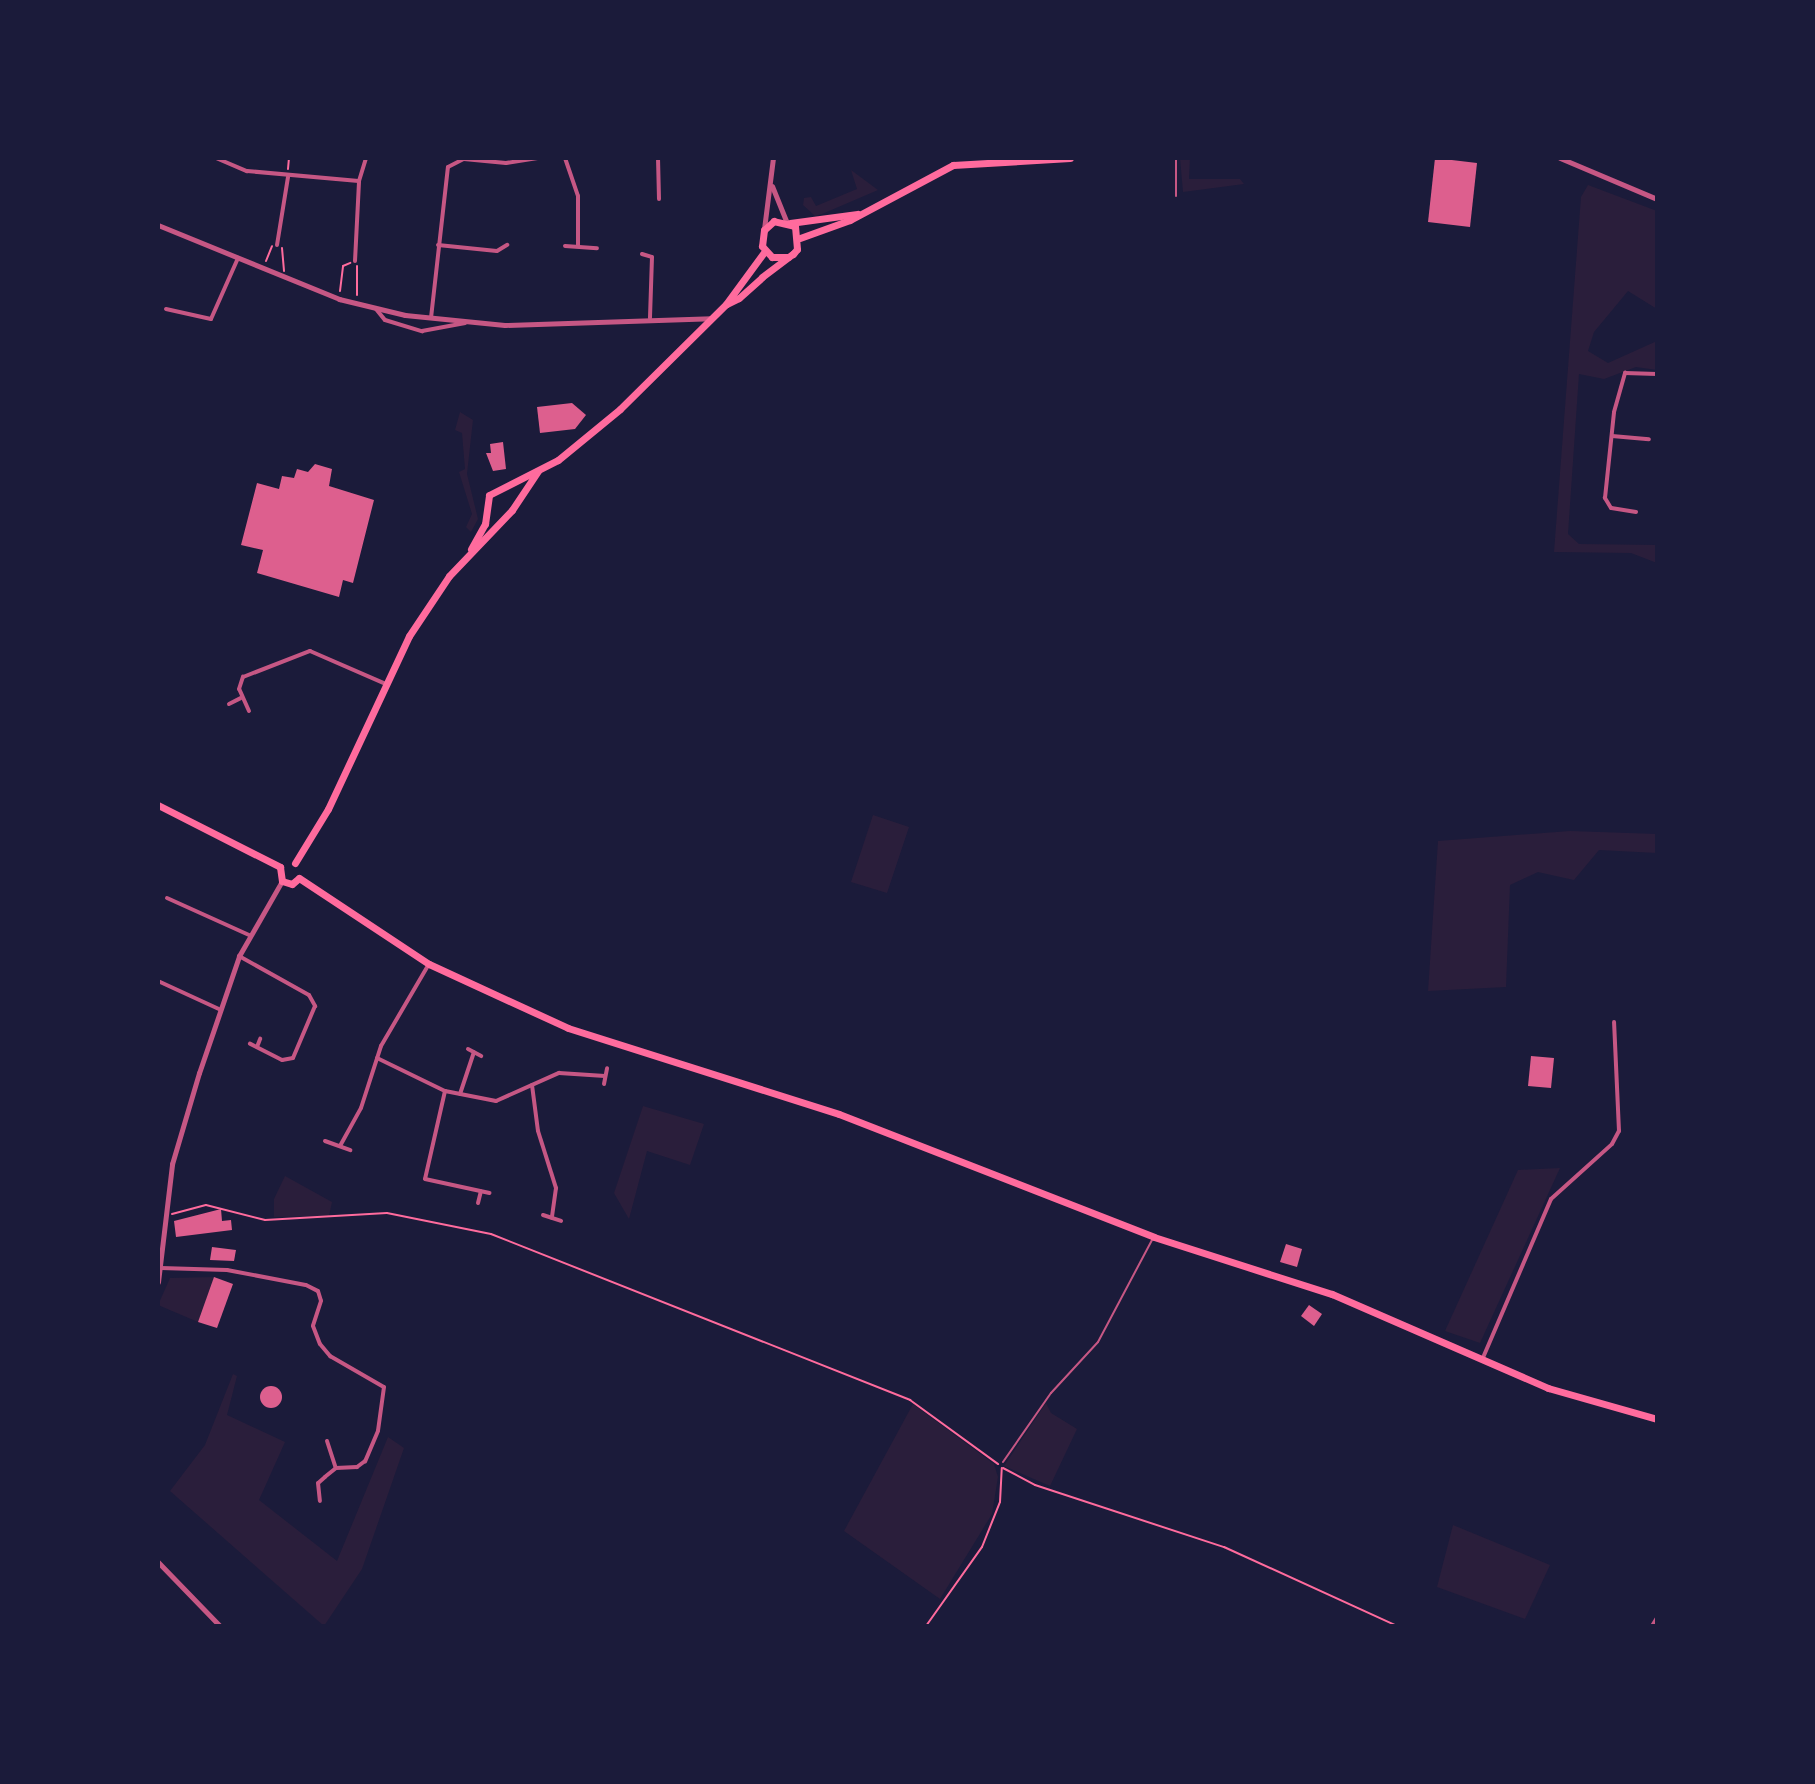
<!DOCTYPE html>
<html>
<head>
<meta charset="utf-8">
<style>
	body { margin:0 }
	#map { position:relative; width:1815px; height:1784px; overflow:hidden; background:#1b1b3a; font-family:"DM Sans",sans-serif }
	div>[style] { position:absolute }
	.green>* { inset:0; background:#2a1e3b }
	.building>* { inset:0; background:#dd5f8e }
	.round { border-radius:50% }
	.path>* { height:2px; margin:-1px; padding:0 1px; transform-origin:1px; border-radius:1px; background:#ff6b9d }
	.service>* { height:2px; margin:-1px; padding:0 1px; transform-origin:1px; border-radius:1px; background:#c65784 }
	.minor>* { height:4px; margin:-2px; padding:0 2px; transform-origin:2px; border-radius:2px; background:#c65784 }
	.tertiary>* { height:5px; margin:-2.5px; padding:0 2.5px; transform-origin:2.5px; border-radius:2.5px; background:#c65784 }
	.primary>* { height:7px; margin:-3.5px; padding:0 3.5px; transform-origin:3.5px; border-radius:3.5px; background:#ff6b9d }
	span { translate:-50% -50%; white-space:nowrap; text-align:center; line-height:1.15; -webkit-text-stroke:7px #1b1b3a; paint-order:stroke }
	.frame { position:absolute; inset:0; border:160px solid #1b1b3a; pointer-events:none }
</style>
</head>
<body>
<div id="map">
	<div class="green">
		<div style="clip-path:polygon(1180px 158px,1190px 158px,1189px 179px,1240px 179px,1244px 184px,1183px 192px)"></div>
		<div style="clip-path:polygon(851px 170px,878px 190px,822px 214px,815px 216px,803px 205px,804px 198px,811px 197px,816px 206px,857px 189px)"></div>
		<div style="clip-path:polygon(1588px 185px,1657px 211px,1657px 309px,1628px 291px,1594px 332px,1588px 351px,1608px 363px,1657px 341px,1657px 370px,1636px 367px,1604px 379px,1579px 374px,1568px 534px,1579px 544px,1657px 545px,1657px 563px,1631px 553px,1554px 552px,1581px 197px)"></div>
		<div style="clip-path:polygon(460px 412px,473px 420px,467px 474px,478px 519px,471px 532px,466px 527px,472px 514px,459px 472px,465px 469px,462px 433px,455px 430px)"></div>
		<div style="clip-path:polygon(873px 815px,909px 827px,887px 893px,851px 882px)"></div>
		<div style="clip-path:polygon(1570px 831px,1657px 834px,1657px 853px,1599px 850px,1574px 880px,1538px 872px,1510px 885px,1506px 987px,1428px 991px,1438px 841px)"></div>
		<div style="clip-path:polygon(643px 1106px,704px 1124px,690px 1165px,647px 1151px,629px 1219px,614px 1193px)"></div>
		<div style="clip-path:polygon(1560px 1168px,1480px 1343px,1445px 1331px,1518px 1170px)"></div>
		<div style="clip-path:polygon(285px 1176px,332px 1202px,329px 1216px,274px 1217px,274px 1199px)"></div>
		<div style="clip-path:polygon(214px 1277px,198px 1322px,158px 1305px,170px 1278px)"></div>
		<div style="clip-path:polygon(233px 1374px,237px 1376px,227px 1415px,285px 1442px,259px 1500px,337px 1561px,388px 1437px,404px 1448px,362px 1569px,324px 1626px,170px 1491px,205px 1445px)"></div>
		<div style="clip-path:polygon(1046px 1403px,1051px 1413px,1077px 1429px,1050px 1486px,1004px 1466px)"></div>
		<div style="clip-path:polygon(913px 1404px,994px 1464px,998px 1477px,992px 1514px,940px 1599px,844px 1531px)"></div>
		<div style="clip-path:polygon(1453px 1525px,1550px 1565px,1525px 1619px,1437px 1587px)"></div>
	</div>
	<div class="building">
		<div style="clip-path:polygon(1435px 158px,1477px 163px,1470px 227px,1428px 222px)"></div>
		<div style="clip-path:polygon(572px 403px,586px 415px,575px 429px,540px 433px,537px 407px)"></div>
		<div style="clip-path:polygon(503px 442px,506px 469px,493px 471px,486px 453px,491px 453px,490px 444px)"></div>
		<div style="clip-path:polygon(315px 464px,332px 469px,329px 486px,374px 500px,353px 583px,343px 580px,339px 597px,257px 573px,263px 550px,241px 545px,257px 483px,279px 489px,282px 476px,294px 478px,297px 469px,308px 472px)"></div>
		<div style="clip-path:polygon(1531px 1056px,1554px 1058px,1551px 1088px,1528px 1086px)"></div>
		<div style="clip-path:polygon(221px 1209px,222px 1221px,231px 1220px,232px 1230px,176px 1237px,174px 1221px)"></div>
		<div style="clip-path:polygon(1286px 1244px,1302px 1249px,1297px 1267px,1280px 1262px)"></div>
		<div style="clip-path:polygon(212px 1247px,236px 1250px,234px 1261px,210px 1260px)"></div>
		<div style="clip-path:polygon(214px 1277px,233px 1284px,217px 1328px,198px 1322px)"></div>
		<div style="clip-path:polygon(1309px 1305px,1322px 1314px,1314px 1326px,1301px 1316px)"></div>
		<div class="round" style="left:260px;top:1386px;width:22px;height:22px"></div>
	</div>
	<div class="path">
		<div style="left:288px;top:169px;width:11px;rotate:-85deg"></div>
		<div style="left:282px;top:248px;width:23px;rotate:85deg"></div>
		<div style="left:266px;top:261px;width:16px;rotate:-68deg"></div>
		<div style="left:357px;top:266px;width:29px;rotate:90deg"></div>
		<div style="left:340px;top:291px;width:25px;rotate:-83deg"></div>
		<div style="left:343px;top:266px;width:8px;rotate:-23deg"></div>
		<div style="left:172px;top:1214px;width:35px;rotate:-15deg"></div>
		<div style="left:206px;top:1205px;width:61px;rotate:14.3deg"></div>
		<div style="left:265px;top:1220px;width:122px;rotate:-3.3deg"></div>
		<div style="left:387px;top:1213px;width:106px;rotate:11.4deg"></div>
		<div style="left:491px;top:1234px;width:451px;rotate:21.6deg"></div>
		<div style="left:910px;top:1400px;width:109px;rotate:36deg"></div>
		<div style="left:1003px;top:1468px;width:36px;rotate:28deg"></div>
		<div style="left:1035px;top:1485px;width:199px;rotate:18.2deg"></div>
		<div style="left:1224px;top:1547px;width:190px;rotate:24.5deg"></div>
		<div style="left:926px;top:1626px;width:97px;rotate:-54.7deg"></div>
		<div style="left:982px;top:1547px;width:48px;rotate:-68.2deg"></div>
		<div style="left:1000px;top:1502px;width:34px;rotate:-87deg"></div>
	</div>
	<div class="service">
		<div style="left:1176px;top:196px;width:38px;rotate:-90deg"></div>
		<div style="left:1003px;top:1462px;width:84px;rotate:-55.2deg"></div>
		<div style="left:1051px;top:1393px;width:69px;rotate:-47.3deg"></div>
		<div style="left:1098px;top:1342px;width:118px;rotate:-62.1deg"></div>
	</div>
	<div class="minor">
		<div style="left:216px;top:158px;width:34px;rotate:23deg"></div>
		<div style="left:247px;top:171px;width:112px;rotate:5.1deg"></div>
		<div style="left:565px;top:158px;width:40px;rotate:71.1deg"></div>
		<div style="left:578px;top:196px;width:50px;rotate:90deg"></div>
		<div style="left:658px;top:158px;width:41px;rotate:88.6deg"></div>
		<div style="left:277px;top:245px;width:69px;rotate:-80.8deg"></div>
		<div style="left:438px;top:245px;width:59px;rotate:5.8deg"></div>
		<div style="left:497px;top:251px;width:12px;rotate:-31deg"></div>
		<div style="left:565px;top:246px;width:32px;rotate:4deg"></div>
		<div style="left:642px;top:254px;width:10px;rotate:17deg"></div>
		<div style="left:652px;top:257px;width:61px;rotate:91.9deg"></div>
		<div style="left:355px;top:261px;width:80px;rotate:-87.1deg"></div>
		<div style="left:359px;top:181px;width:24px;rotate:-73deg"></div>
		<div style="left:166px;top:309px;width:46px;rotate:12.5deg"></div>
		<div style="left:211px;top:319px;width:67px;rotate:-66.1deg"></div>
		<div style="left:376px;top:309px;width:14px;rotate:51deg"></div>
		<div style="left:385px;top:320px;width:39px;rotate:17deg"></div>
		<div style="left:422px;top:331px;width:44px;rotate:-10.5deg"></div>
		<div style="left:431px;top:318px;width:152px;rotate:-83.6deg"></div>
		<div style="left:448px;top:167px;width:18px;rotate:-27deg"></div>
		<div style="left:464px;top:159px;width:42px;rotate:5.4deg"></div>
		<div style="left:506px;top:163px;width:32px;rotate:-9deg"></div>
		<div style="left:1612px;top:436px;width:37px;rotate:5deg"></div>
		<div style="left:1636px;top:512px;width:25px;rotate:-171deg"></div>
		<div style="left:1611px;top:508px;width:12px;rotate:-121deg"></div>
		<div style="left:1605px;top:498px;width:86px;rotate:-84deg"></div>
		<div style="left:1614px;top:412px;width:41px;rotate:-74.2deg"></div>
		<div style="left:1625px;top:373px;width:32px;rotate:2deg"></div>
		<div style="left:229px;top:704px;width:13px;rotate:-27deg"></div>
		<div style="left:249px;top:711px;width:24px;rotate:-114deg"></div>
		<div style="left:239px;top:689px;width:13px;rotate:-72deg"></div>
		<div style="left:243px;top:677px;width:72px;rotate:-21.2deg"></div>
		<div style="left:310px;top:651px;width:83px;rotate:23.5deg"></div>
		<div style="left:167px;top:898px;width:90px;rotate:24.3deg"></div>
		<div style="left:239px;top:956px;width:80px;rotate:29.1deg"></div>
		<div style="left:309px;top:995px;width:13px;rotate:61deg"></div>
		<div style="left:315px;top:1006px;width:56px;rotate:112.9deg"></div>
		<div style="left:293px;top:1058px;width:11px;rotate:170deg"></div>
		<div style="left:282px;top:1060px;width:36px;rotate:-153deg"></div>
		<div style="left:158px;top:981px;width:67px;rotate:24.7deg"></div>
		<div style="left:257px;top:1047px;width:9px;rotate:-69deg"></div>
		<div style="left:468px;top:1049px;width:15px;rotate:28deg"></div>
		<div style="left:377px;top:1058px;width:76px;rotate:25.9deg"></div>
		<div style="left:445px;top:1091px;width:52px;rotate:11.1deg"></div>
		<div style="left:496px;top:1101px;width:69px;rotate:-24deg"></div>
		<div style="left:559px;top:1073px;width:46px;rotate:3.7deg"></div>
		<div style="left:604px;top:1084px;width:16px;rotate:-79deg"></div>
		<div style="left:532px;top:1085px;width:46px;rotate:82.6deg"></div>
		<div style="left:538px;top:1131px;width:60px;rotate:72.5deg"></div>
		<div style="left:556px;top:1188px;width:30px;rotate:98deg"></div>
		<div style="left:445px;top:1091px;width:90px;rotate:102.8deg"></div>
		<div style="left:425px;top:1179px;width:66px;rotate:12.2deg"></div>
		<div style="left:460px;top:1094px;width:44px;rotate:-71.6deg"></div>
		<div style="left:325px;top:1141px;width:27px;rotate:20deg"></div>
		<div style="left:340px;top:1146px;width:43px;rotate:-61.1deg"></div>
		<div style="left:361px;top:1108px;width:65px;rotate:-72.1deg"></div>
		<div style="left:381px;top:1046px;width:95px;rotate:-59.7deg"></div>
		<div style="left:478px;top:1203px;width:12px;rotate:-76deg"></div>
		<div style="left:543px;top:1215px;width:19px;rotate:18deg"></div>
		<div style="left:161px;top:1268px;width:66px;rotate:1.7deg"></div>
		<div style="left:227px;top:1270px;width:80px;rotate:10.8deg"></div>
		<div style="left:306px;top:1285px;width:13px;rotate:27deg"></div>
		<div style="left:318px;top:1291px;width:10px;rotate:73deg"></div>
		<div style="left:321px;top:1301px;width:26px;rotate:108deg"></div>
		<div style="left:313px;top:1326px;width:19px;rotate:69deg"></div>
		<div style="left:320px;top:1344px;width:16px;rotate:50deg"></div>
		<div style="left:330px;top:1356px;width:62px;rotate:29.9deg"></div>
		<div style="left:384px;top:1387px;width:44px;rotate:97.8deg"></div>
		<div style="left:378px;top:1431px;width:33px;rotate:113deg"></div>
		<div style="left:365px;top:1461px;width:10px;rotate:143deg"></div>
		<div style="left:357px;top:1467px;width:21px;rotate:177deg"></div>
		<div style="left:336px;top:1468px;width:14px;rotate:141deg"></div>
		<div style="left:325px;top:1477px;width:9px;rotate:139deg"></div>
		<div style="left:318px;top:1483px;width:18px;rotate:84deg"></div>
		<div style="left:1482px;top:1360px;width:175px;rotate:-66.8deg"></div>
		<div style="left:1551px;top:1199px;width:82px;rotate:-42deg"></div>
		<div style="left:1612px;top:1144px;width:15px;rotate:-62deg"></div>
		<div style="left:1619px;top:1131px;width:109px;rotate:-92.6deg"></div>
		<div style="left:327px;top:1441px;width:28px;rotate:72deg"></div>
		<div style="left:1652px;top:1626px;width:9px;rotate:-58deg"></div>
	</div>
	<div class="tertiary">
		<div style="left:1560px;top:158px;width:105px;rotate:22.9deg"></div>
		<div style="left:772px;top:186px;width:38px;rotate:68deg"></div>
		<div style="left:158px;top:225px;width:196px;rotate:22.2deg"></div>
		<div style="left:339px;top:299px;width:68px;rotate:13.6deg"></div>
		<div style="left:405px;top:315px;width:100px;rotate:5.7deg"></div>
		<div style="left:505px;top:325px;width:206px;rotate:-1.9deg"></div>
		<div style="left:764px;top:229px;width:72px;rotate:-82.8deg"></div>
		<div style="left:158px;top:1282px;width:119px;rotate:-83.2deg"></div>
		<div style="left:172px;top:1164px;width:95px;rotate:-73.5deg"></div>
		<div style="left:199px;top:1073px;width:124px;rotate:-71.1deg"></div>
		<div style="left:239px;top:956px;width:86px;rotate:-60.2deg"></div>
		<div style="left:158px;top:1562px;width:89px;rotate:45.9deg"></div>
	</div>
	<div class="primary">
		<div style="left:790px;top:223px;width:68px;rotate:-7.7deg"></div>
		<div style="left:800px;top:238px;width:53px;rotate:-19.8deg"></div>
		<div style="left:850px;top:220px;width:117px;rotate:-28.1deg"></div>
		<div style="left:953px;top:165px;width:117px;rotate:-3.4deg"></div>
		<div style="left:727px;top:304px;width:13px;rotate:-27deg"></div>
		<div style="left:739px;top:298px;width:31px;rotate:-42deg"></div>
		<div style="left:762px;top:277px;width:39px;rotate:-37deg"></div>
		<div style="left:793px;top:254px;width:6px;rotate:-51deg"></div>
		<div style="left:797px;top:249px;width:23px;rotate:-95deg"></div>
		<div style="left:795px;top:226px;width:22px;rotate:-167deg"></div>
		<div style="left:774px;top:221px;width:13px;rotate:138deg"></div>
		<div style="left:764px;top:230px;width:16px;rotate:97deg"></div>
		<div style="left:762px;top:246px;width:15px;rotate:48deg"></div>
		<div style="left:772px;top:257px;width:16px"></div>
		<div style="left:471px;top:549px;width:29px;rotate:-61deg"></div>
		<div style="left:485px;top:524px;width:29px;rotate:-82deg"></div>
		<div style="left:489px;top:495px;width:77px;rotate:-26.9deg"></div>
		<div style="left:558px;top:460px;width:80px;rotate:-39.4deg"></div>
		<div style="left:620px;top:409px;width:149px;rotate:-44.7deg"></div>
		<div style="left:726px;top:304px;width:66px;rotate:-53.7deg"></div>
		<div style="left:158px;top:805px;width:137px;rotate:26.9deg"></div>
		<div style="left:295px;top:863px;width:63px;rotate:-58.6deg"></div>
		<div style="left:328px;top:809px;width:191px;rotate:-64.9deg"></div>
		<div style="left:409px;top:636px;width:72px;rotate:-56.3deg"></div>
		<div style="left:449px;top:576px;width:91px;rotate:-46.3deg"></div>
		<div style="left:512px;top:510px;width:47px;rotate:-56.3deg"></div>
		<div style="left:280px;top:867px;width:14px;rotate:82deg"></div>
		<div style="left:282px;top:881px;width:10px;rotate:17deg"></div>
		<div style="left:292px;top:884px;width:9px;rotate:-41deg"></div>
		<div style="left:299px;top:878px;width:156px;rotate:33.5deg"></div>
		<div style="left:429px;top:964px;width:153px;rotate:24.7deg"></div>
		<div style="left:568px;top:1028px;width:284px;rotate:17.6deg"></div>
		<div style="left:839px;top:1114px;width:338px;rotate:21.3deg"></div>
		<div style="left:1154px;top:1237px;width:187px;rotate:17.8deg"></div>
		<div style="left:1332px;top:1294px;width:236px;rotate:23.5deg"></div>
		<div style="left:1548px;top:1388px;width:113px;rotate:15.9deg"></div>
	</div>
	<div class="frame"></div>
</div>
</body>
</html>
